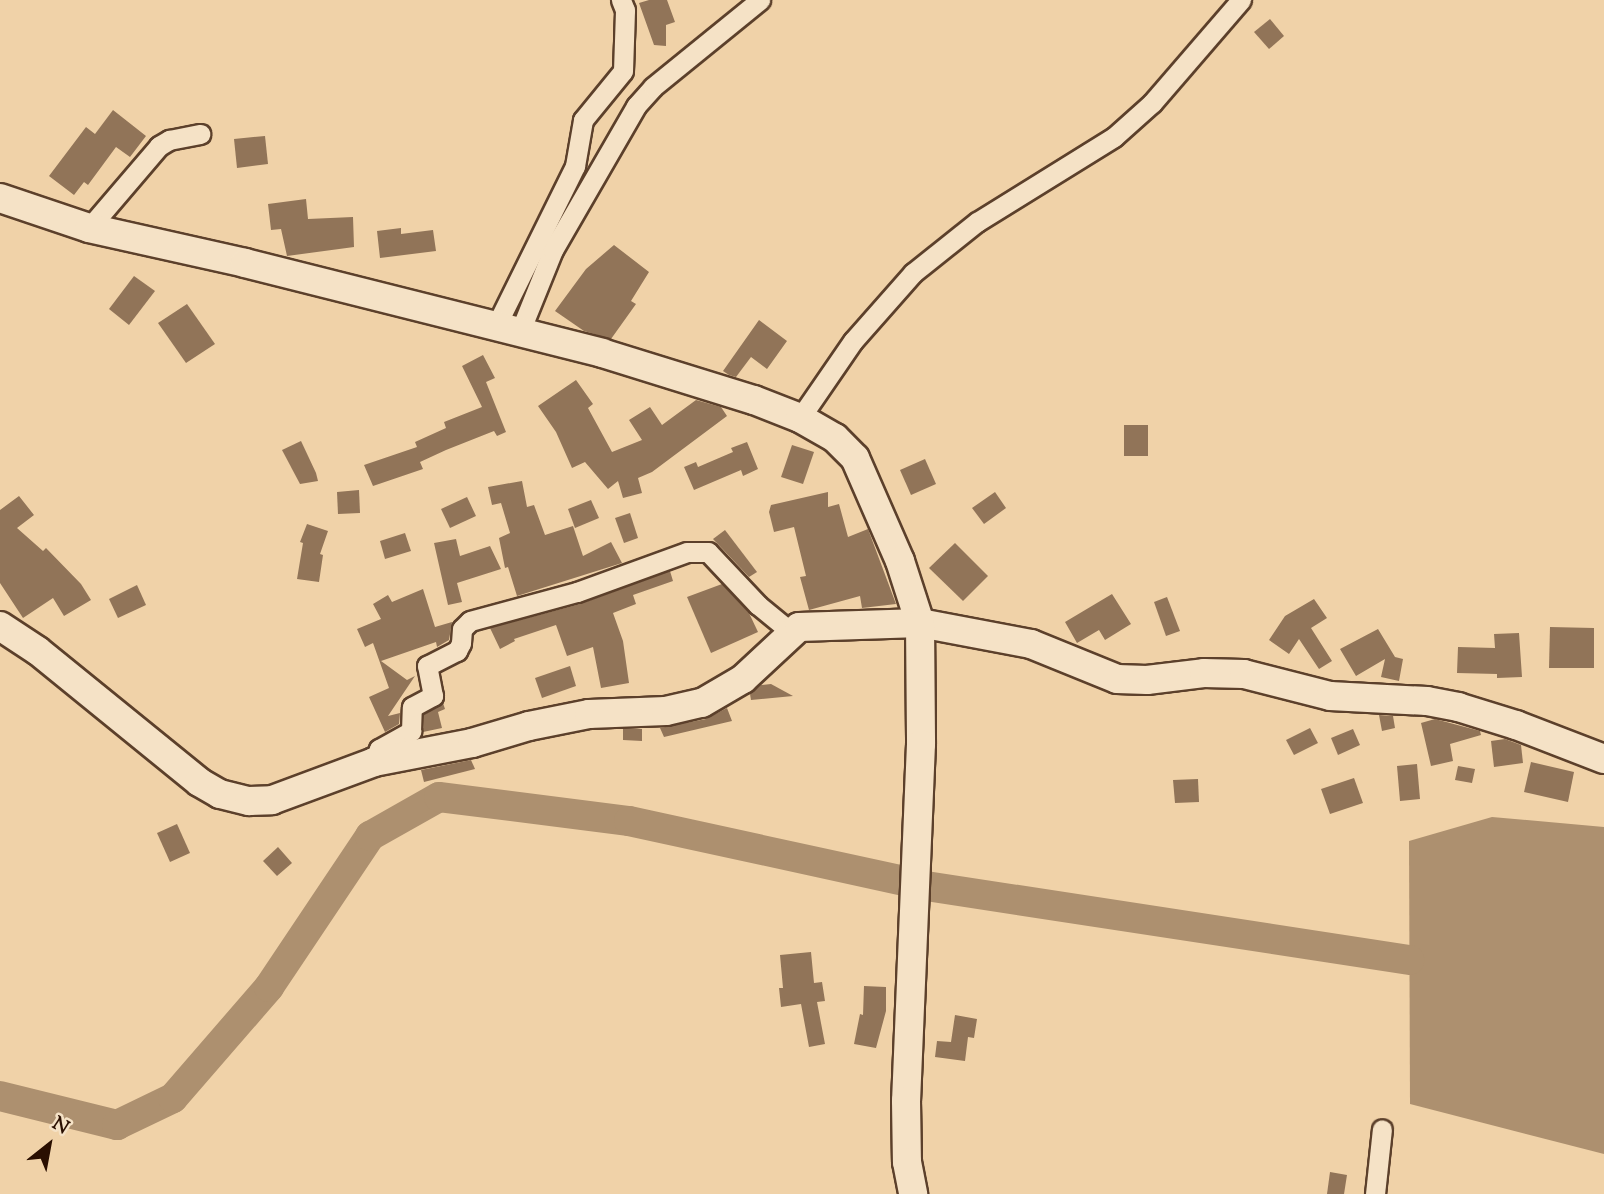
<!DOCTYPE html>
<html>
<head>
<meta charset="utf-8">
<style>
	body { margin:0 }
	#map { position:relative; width:1604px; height:1194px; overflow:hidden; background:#f0d2a8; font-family:"Sorts Mill Goudy",serif }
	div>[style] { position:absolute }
	.water>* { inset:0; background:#ad906f }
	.river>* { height:30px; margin:-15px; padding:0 15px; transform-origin:15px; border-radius:15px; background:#ad906f }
	.building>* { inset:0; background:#917458 }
	.roads { filter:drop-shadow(2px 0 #5c402b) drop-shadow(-2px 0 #5c402b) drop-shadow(0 2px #5c402b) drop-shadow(0 -2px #5c402b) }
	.street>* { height:19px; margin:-9.5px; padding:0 9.5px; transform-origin:9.5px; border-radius:9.5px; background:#f5e2c6 }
	.secondary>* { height:28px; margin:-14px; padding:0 14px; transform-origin:14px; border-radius:14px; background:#f5e2c6 }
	span { translate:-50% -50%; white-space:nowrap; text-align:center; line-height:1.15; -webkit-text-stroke:5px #f5e2c6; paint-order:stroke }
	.north { position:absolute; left:14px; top:1110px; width:70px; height:70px; -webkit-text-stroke:5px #f5e2c6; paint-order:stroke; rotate:31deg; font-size:19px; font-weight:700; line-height:28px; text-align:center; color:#2a0f01 }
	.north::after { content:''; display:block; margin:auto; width:24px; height:32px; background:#2a0f01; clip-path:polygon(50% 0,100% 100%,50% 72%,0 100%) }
</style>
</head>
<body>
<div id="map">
	<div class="water">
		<div style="clip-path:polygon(1492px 817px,1604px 827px,1604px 1154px,1410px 1104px,1409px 841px)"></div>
	</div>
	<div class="river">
		<div style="left:0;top:1096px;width:121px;rotate:13.9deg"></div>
		<div style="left:117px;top:1125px;width:62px;rotate:-25.7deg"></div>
		<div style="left:173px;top:1098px;width:147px;rotate:-49.1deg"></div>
		<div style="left:269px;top:987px;width:182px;rotate:-56.2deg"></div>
		<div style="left:370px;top:836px;width:79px;rotate:-29.5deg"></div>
		<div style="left:439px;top:797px;width:192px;rotate:7.2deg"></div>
		<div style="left:629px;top:821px;width:304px;rotate:12.3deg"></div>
		<div style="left:926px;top:886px;width:489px;rotate:8.7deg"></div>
	</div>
	<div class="building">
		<div style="clip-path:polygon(649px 0,667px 0,675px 22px,666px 25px,666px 46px,654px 45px,639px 3px)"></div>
		<div style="clip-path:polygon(1270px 19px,1284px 36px,1269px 49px,1254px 32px)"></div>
		<div style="clip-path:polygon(113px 110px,146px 136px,130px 157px,116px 147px,88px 185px,84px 182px,74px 195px,49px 176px,86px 127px,95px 134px)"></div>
		<div style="clip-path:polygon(265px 136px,268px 164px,237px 168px,234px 139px)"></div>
		<div style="clip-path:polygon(306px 199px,308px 219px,353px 217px,354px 247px,287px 256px,281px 229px,271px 230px,268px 204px)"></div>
		<div style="clip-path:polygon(401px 228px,401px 234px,433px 230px,436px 251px,380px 258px,377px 231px)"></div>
		<div style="clip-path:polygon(614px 245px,649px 272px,631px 301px,636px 304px,611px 339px,584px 331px,555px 311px,586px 269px)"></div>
		<div style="clip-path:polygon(134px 276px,155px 291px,129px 325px,109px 309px)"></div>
		<div style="clip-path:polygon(187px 304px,215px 344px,186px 363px,158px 323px)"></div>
		<div style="clip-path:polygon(759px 320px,787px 341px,767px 369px,751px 357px,736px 377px,729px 375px,723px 371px)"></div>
		<div style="clip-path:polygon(483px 355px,495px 378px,486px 382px,506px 432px,497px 436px,494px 431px,446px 450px,420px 462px,423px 469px,373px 486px,364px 465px,417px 447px,415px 442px,446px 428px,444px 422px,482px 407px,462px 366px)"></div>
		<div style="clip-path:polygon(576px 380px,593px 404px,588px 408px,612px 452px,642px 440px,629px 420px,650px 407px,662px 425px,696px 400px,721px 407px,727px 416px,652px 472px,638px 478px,642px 493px,623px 498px,618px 481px,608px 489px,585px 462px,572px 468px,556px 432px,538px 406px)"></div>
		<div style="clip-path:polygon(1124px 425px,1148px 425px,1148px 456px,1124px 456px)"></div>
		<div style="clip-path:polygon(301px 441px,316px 473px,318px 481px,300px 484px,282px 450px)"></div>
		<div style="clip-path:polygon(747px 442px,758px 469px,743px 476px,741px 470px,694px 490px,684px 467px,696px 462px,698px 467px,733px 452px,731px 448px)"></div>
		<div style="clip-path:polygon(792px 445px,814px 452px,803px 484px,781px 477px)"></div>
		<div style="clip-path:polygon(925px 459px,936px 484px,911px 495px,900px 470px)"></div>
		<div style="clip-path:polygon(522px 481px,527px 507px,534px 505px,545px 535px,573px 526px,583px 556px,611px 542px,622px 563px,517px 596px,508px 567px,505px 568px,499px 538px,510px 533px,501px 503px,492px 505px,488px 487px)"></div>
		<div style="clip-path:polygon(359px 490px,360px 513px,338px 514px,337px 492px)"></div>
		<div style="clip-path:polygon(828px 492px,828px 507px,839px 504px,848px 537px,868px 529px,896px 604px,862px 608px,860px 596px,809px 610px,800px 577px,806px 576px,794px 527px,774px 532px,769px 512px,771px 505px)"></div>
		<div style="clip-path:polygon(995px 492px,1006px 508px,984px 524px,972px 508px)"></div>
		<div style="clip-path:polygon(19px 496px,34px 515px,17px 528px,43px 551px,46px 548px,81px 584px,91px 600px,64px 616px,53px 598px,23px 618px,0 583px,0 510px)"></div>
		<div style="clip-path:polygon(467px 497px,476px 516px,450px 528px,441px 509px)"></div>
		<div style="clip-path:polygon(591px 500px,599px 518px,575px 528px,568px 509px)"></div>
		<div style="clip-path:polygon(630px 513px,638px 538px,624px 543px,615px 518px)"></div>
		<div style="clip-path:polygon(307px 524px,328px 531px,320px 554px,323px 555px,319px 582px,297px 579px,303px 543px,300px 542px)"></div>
		<div style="clip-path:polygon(725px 530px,757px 572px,749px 577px,713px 539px)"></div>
		<div style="clip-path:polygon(405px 533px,411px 551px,385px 559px,380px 541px)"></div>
		<div style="clip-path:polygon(456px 539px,460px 556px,490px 546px,501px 569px,457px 583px,462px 602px,448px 605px,434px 543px)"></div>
		<div style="clip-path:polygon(955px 543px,988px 576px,963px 601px,929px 568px)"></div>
		<div style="clip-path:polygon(670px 571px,673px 581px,633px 595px,636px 604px,613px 613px,623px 641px,629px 683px,601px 688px,593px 647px,567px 656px,556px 625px,514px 639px,515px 641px,500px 649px,490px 628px,580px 604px)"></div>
		<div style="clip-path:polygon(722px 584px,749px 613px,758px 632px,711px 653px,687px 597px)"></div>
		<div style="clip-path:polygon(137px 585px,146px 605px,118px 618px,109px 599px)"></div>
		<div style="clip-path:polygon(423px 589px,435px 627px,452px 622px,449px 640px,437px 647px,436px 642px,381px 661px,407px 680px,415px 676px,388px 716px,400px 713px,399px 724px,385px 732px,369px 697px,389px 688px,373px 643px,365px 647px,357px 629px,381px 619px,373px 604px,388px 595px,392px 602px)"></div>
		<div style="clip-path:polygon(1112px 594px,1131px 624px,1105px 640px,1099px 630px,1077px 643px,1065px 622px)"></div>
		<div style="clip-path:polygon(1167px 597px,1180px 631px,1166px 636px,1154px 602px)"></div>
		<div style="clip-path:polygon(1314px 599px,1327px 618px,1311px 628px,1332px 661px,1319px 669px,1299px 639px,1289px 654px,1269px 640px,1285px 616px)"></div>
		<div style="clip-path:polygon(1550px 627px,1594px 628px,1594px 668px,1549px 668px)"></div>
		<div style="clip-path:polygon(1378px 629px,1395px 657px,1403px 659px,1399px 681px,1381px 677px,1385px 659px,1356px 676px,1340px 649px)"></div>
		<div style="clip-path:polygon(1519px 633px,1522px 677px,1497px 678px,1497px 674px,1457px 673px,1458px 647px,1495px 648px,1494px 634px)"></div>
		<div style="clip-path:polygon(570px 666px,576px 686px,542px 698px,535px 678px)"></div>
		<div style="clip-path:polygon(771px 684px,793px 696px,751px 700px,750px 694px,761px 685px)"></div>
		<div style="clip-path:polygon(443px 703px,445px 709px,438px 712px,442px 728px,423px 732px,424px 715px)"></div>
		<div style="clip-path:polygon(727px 708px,732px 721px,664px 737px,660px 728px,706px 719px)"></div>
		<div style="clip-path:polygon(1379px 715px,1393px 716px,1395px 728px,1382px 731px)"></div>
		<div style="clip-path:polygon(1435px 719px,1480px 731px,1481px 735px,1450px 744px,1453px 761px,1431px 766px,1421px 723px)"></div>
		<div style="clip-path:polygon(1310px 728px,1318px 743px,1294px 755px,1286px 740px)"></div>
		<div style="clip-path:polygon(623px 729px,642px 729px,642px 741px,623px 740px)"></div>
		<div style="clip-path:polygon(1353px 729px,1360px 745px,1338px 755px,1331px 738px)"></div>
		<div style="clip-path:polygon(1505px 739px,1521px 745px,1523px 763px,1494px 767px,1491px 741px)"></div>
		<div style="clip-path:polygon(471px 760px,475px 769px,424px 782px,421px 770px)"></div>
		<div style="clip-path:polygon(1531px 762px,1574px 772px,1568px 802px,1524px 792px)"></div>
		<div style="clip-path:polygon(1417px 764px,1420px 799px,1400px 801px,1397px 766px)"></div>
		<div style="clip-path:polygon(1458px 766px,1475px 769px,1472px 783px,1455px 780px)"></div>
		<div style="clip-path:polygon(1354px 778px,1363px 803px,1330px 814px,1321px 789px)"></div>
		<div style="clip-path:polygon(1198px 779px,1199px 802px,1175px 803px,1173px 780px)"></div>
		<div style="clip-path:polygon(177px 824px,190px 853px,170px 862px,157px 833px)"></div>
		<div style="clip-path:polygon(278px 847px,292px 863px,277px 876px,263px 861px)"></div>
		<div style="clip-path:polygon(811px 952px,814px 983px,822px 982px,825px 1001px,817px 1002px,825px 1044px,809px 1047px,801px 1004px,781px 1007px,779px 988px,783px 988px,780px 955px)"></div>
		<div style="clip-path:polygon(864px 986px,886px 987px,886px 1011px,876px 1048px,854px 1044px,860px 1014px,863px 1015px)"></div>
		<div style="clip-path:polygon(955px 1015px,977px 1019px,974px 1038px,968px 1037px,965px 1061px,935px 1057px,937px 1041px,951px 1042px)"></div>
		<div style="clip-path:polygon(1330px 1172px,1347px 1175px,1344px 1194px,1327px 1194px)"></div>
	</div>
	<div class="roads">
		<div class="street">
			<div style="left:89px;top:228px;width:108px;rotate:-49.5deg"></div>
			<div style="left:159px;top:146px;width:12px;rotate:-31deg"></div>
			<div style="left:169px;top:140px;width:32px;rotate:-11deg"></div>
			<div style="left:495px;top:328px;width:181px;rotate:-63.7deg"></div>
			<div style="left:575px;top:166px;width:47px;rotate:-80.1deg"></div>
			<div style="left:583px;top:120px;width:63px;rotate:-50.8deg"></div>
			<div style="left:623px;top:71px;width:61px;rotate:-88.1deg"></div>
			<div style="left:625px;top:10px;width:11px;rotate:-112deg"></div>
			<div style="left:519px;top:334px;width:91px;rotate:-68deg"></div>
			<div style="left:553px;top:250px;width:166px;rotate:-60deg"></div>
			<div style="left:636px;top:106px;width:25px;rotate:-48deg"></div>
			<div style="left:653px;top:87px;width:138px;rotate:-39.1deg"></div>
			<div style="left:800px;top:418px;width:93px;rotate:-55.5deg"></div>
			<div style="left:853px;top:341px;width:91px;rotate:-48.6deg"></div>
			<div style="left:913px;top:273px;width:82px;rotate:-38.6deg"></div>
			<div style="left:977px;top:222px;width:161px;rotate:-31.8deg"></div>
			<div style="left:1114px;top:137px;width:51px;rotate:-41.8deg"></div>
			<div style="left:1152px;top:103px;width:136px;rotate:-49.2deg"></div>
			<div style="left:374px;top:762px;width:14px;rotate:-69deg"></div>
			<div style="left:379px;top:749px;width:37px;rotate:-29deg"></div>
			<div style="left:411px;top:731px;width:24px;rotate:-88deg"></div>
			<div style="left:412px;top:707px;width:24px;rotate:-28deg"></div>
			<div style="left:433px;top:696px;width:31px;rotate:-101deg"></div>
			<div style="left:427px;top:666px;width:34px;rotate:-27deg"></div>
			<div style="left:457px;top:651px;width:9px;rotate:-63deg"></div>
			<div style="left:461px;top:643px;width:14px;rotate:-86deg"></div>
			<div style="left:462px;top:629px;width:11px;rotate:-45deg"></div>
			<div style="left:470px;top:621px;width:111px;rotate:-15.2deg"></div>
			<div style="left:577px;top:592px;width:117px;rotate:-20deg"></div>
			<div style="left:687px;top:552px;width:21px"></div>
			<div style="left:708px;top:552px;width:73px;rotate:46.7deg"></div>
			<div style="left:758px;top:605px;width:43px;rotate:39.3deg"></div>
			<div style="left:1375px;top:1194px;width:65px;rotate:-83.9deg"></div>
		</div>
		<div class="secondary">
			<div style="left:0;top:198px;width:94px;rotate:18.6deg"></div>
			<div style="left:89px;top:228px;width:160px;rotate:12.6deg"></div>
			<div style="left:245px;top:263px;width:368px;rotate:14.1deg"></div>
			<div style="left:602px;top:353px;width:159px;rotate:17.2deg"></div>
			<div style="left:754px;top:400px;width:49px;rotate:21.4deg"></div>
			<div style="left:800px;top:418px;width:40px;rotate:29.7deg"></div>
			<div style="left:835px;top:438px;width:28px;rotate:45deg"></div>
			<div style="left:855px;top:458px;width:112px;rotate:66.4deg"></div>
			<div style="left:900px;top:561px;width:65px;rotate:72.1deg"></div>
			<div style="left:920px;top:623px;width:113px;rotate:10.7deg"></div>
			<div style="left:1031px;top:644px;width:93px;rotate:22.1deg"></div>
			<div style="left:1117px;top:679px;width:30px;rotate:2deg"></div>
			<div style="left:1147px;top:680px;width:57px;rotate:-7deg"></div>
			<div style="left:1204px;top:673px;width:40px;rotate:1.4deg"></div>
			<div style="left:1244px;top:674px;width:89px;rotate:14.3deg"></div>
			<div style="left:1330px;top:696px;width:97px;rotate:3deg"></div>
			<div style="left:1427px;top:701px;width:32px;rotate:11deg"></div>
			<div style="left:1458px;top:707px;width:61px;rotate:17.2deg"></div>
			<div style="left:1516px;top:725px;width:94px;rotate:21.1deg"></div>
			<div style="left:0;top:626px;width:45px;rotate:33.3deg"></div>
			<div style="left:38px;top:651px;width:208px;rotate:39.1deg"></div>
			<div style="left:199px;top:782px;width:24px;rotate:30deg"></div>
			<div style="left:220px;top:794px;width:30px;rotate:14deg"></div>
			<div style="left:249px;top:801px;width:23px;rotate:-2deg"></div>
			<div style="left:272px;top:800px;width:109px;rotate:-20.4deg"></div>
			<div style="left:374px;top:762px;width:100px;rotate:-11deg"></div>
			<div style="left:472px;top:743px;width:59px;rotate:-16.6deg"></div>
			<div style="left:529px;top:726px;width:61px;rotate:-11.3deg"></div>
			<div style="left:589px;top:714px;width:77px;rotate:-2.2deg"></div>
			<div style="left:666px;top:711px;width:37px;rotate:-13deg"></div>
			<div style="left:702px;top:703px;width:48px;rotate:-30.3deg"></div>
			<div style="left:743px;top:679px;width:76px;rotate:-42.9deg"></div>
			<div style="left:799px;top:627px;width:121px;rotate:-1.9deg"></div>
			<div style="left:920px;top:623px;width:121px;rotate:89.5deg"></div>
			<div style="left:921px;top:744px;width:357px;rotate:92.4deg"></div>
			<div style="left:906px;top:1101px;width:61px;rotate:89.1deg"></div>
			<div style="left:907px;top:1162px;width:33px;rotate:79deg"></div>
		</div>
	</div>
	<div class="north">N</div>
</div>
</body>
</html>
